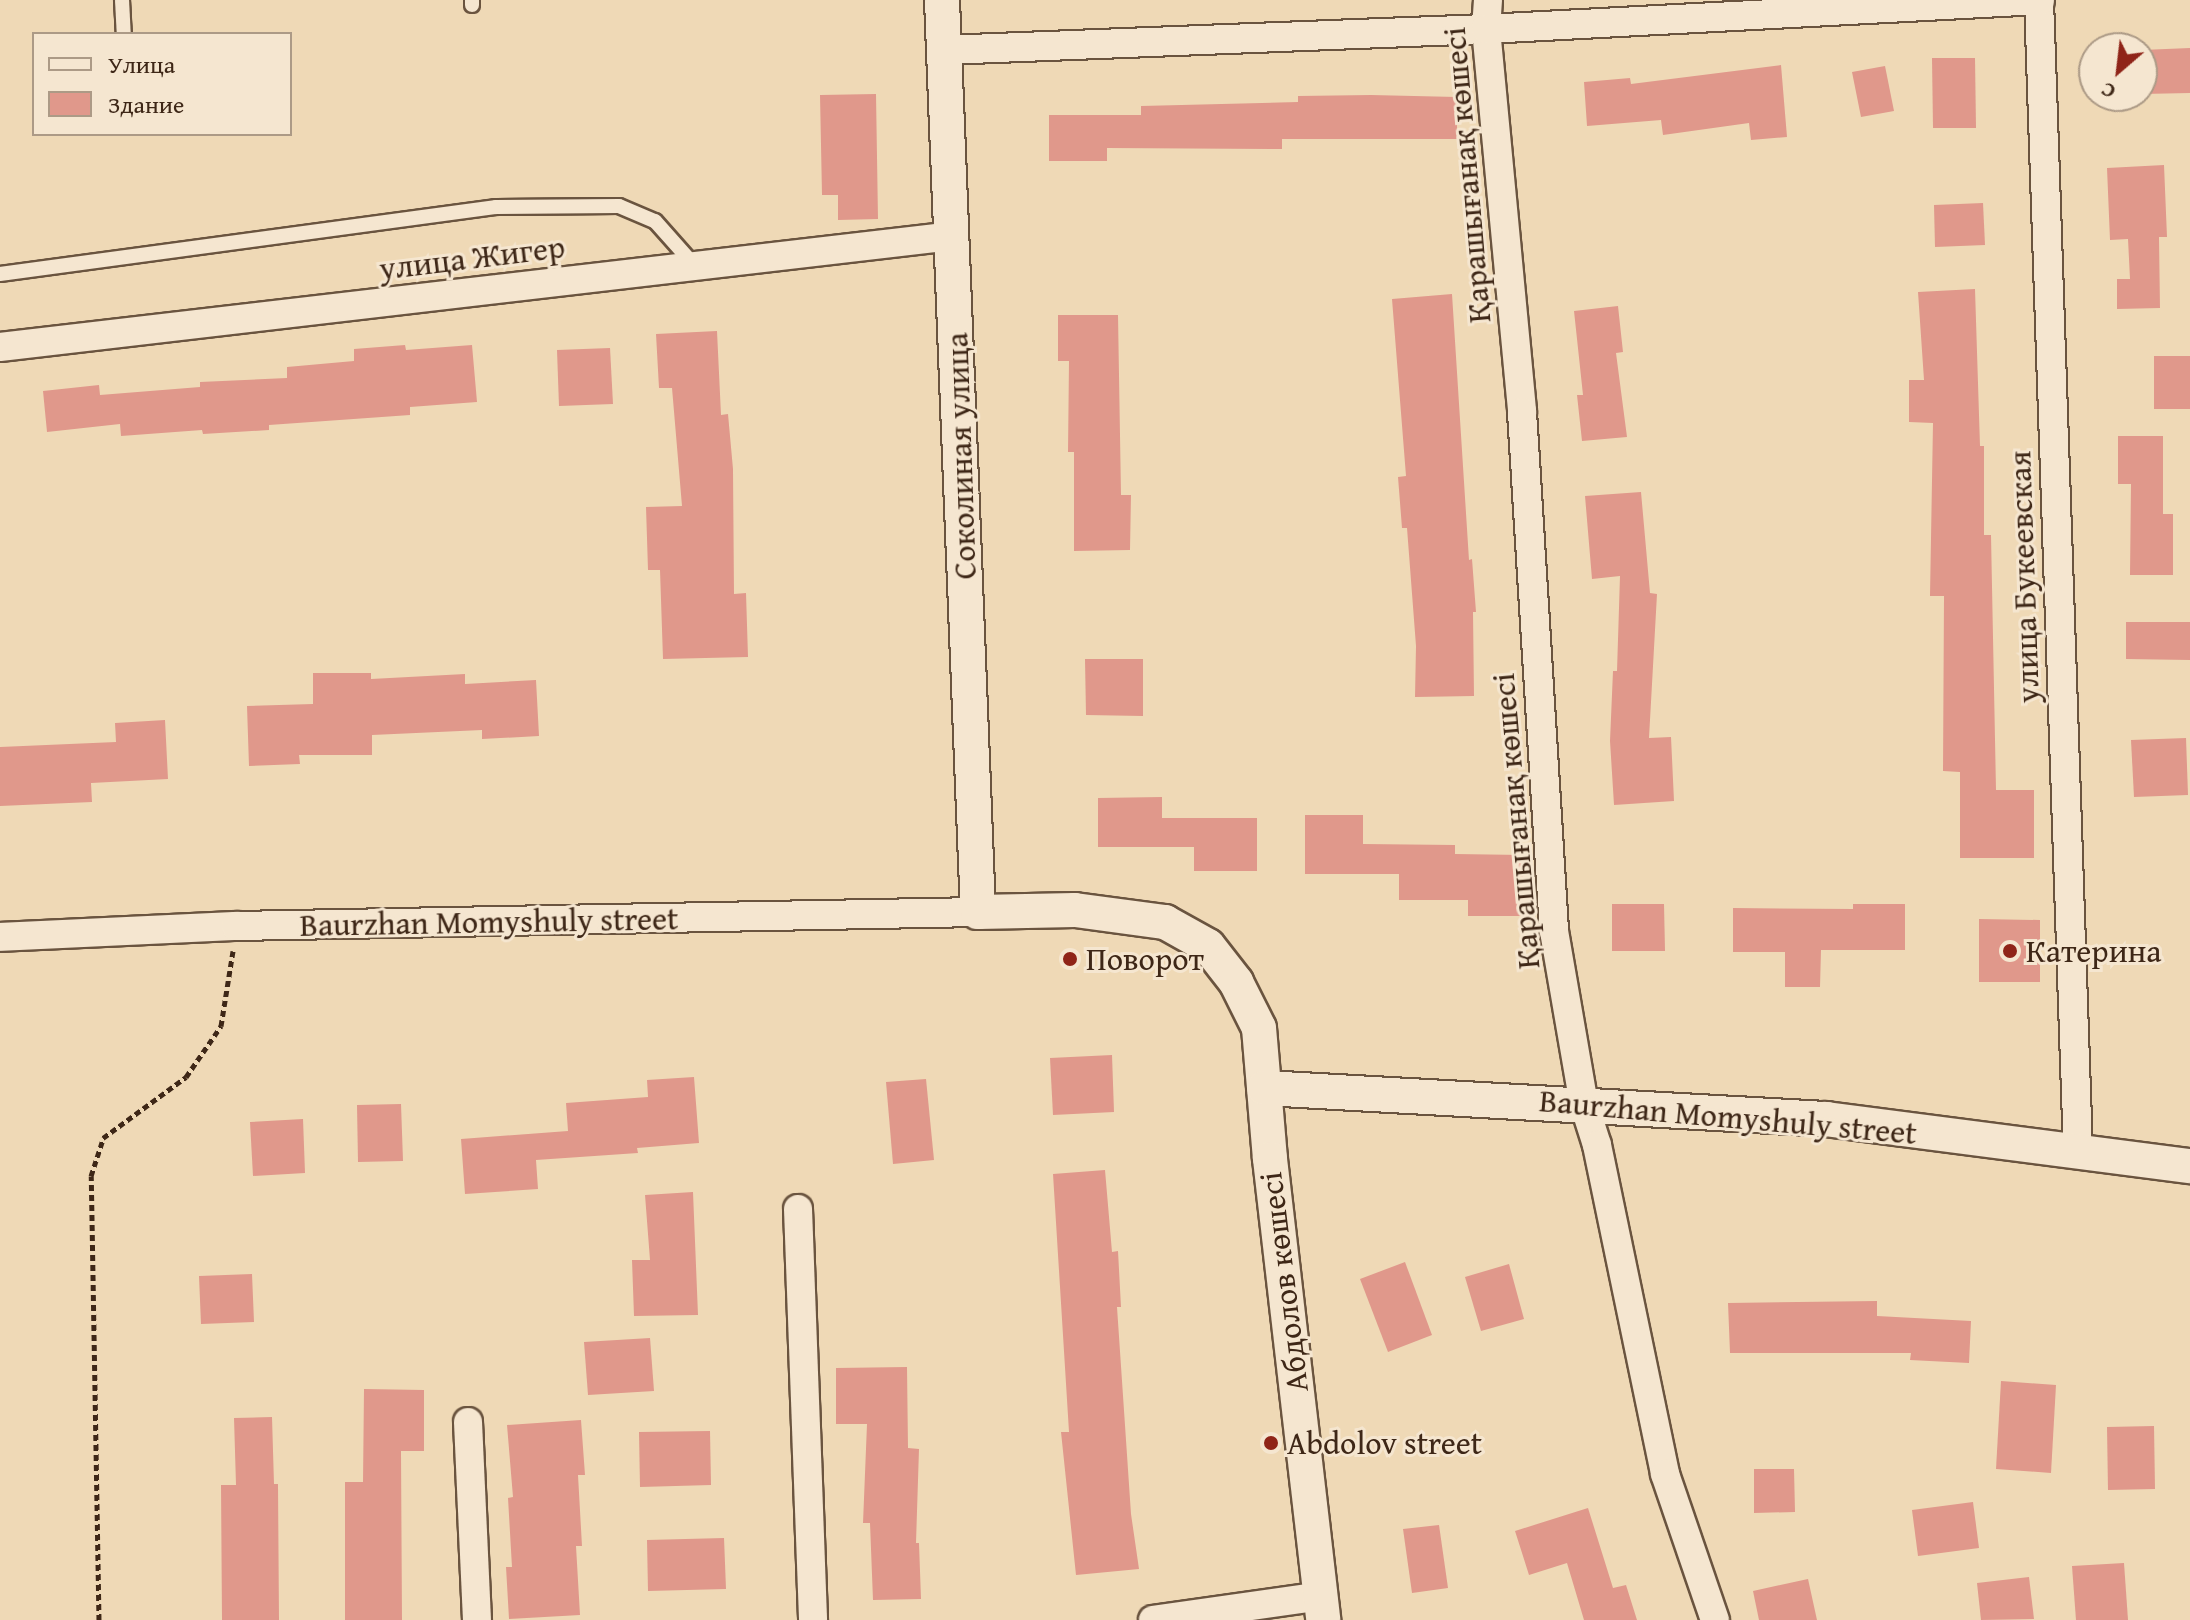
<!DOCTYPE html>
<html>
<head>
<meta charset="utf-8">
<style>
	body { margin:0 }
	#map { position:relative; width:2190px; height:1620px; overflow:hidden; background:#efd9b6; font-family:"Gentium Book Plus",serif }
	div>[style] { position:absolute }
	.building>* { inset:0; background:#e0988b }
	.path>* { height:5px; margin-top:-2.5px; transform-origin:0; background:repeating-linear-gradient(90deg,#3e2717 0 6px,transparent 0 10px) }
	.roads { filter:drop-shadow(2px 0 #6a543f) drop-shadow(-2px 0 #6a543f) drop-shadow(0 2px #6a543f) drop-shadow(0 -2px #6a543f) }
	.service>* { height:14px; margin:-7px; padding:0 7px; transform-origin:7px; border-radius:7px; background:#f5e6d0 }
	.minor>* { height:28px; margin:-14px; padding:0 14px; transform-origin:14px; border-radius:14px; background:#f5e6d0 }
	.tertiary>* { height:34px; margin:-17px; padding:0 17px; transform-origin:17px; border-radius:17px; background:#f5e6d0 }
	.dots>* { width:22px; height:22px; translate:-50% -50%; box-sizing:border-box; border:4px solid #f5e6d0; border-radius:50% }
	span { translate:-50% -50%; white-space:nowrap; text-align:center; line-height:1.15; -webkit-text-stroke:6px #f5e6d0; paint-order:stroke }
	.street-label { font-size:32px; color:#3e2717 }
	.poi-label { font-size:32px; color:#3e2717 }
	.left { translate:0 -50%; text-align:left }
	.legend { position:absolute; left:32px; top:32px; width:260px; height:104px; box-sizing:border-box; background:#f5e6d0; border:2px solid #ac9a86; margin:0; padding:10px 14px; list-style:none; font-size:24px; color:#3e2717 }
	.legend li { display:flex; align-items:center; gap:16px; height:40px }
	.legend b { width:40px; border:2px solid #ac9a86 }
	.north { position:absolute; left:2078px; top:32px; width:80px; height:80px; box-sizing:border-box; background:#f5e6d0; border:2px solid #ac9a86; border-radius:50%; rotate:208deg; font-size:22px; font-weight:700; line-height:32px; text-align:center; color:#3e2717 }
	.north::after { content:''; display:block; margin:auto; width:28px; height:36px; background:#8f2418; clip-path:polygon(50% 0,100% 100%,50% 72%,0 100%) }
</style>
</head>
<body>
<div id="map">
	<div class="building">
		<div style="clip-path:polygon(2190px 48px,2190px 93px,2142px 94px,2142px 50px)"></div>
		<div style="clip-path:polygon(1932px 58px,1975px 58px,1976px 128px,1933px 128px)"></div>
		<div style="clip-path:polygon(1781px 65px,1787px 137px,1751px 140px,1749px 123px,1663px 135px,1661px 120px,1587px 126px,1584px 82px,1630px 78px,1631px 84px)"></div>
		<div style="clip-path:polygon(1885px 66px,1894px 111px,1861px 117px,1852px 72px)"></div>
		<div style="clip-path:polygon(876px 94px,878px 219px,838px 220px,838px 195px,822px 195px,820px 95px)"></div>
		<div style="clip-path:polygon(1371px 95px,1457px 97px,1457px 139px,1282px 139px,1282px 149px,1107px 148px,1107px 161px,1049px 161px,1049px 115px,1141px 115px,1141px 106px,1298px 102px,1298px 96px)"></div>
		<div style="clip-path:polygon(2164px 165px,2167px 237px,2159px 237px,2160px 308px,2117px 309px,2117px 279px,2130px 279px,2128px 239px,2110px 240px,2107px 168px)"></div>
		<div style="clip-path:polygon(1983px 203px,1985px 245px,1935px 247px,1934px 205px)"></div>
		<div style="clip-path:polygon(1975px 289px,1980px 446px,1984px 446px,1984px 535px,1991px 535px,1996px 790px,2034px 790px,2034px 858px,1960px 858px,1960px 772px,1943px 771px,1944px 596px,1930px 596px,1933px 423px,1909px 422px,1909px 380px,1924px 380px,1918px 292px)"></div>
		<div style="clip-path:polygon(1452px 294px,1469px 560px,1472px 559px,1476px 612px,1473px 612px,1474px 696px,1415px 697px,1416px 646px,1407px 528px,1402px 528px,1398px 477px,1406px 476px,1392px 299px)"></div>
		<div style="clip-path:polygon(1618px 306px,1623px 352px,1616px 353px,1627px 437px,1582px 441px,1577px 395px,1583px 395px,1574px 311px)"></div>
		<div style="clip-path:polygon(1058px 315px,1118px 315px,1121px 495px,1131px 495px,1130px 550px,1074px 551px,1074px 452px,1068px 452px,1069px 361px,1058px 361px)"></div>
		<div style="clip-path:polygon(717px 331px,721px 415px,728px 414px,733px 469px,734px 594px,746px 593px,748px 657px,663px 659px,660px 570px,648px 570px,646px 507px,682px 506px,672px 388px,659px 388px,656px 334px)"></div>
		<div style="clip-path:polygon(405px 345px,406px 350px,472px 345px,477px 402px,410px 407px,410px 415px,269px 425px,269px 430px,203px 434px,202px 430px,121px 436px,120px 424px,47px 432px,43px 391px,99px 385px,100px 395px,200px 387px,200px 382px,287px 378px,287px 367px,354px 361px,354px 349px)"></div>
		<div style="clip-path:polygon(610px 348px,613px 404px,559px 406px,557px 350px)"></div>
		<div style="clip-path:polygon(2154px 356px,2190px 356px,2190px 409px,2154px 409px)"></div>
		<div style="clip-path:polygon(2118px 436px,2163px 436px,2163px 514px,2173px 514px,2173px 575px,2130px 575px,2131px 484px,2118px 484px)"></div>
		<div style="clip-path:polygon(1641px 492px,1650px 593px,1657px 594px,1649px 738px,1671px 737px,1674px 801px,1614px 805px,1610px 741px,1613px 671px,1617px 671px,1620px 576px,1592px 579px,1585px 496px)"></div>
		<div style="clip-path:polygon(2126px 622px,2190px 622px,2190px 660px,2126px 659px)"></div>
		<div style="clip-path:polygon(1085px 659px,1143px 659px,1143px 716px,1086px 715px)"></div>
		<div style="clip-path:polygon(313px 673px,371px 673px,371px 679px,465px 674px,465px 684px,536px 680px,539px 736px,482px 739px,482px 730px,372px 735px,372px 755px,299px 755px,300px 764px,249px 766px,247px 706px,313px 704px)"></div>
		<div style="clip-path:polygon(165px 720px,168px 779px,91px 783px,92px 802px,0 806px,0 747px,116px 742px,115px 723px)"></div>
		<div style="clip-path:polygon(2186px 738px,2188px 795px,2134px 797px,2131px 740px)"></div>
		<div style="clip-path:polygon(1162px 797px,1162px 818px,1257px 818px,1257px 871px,1194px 871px,1194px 847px,1098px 847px,1098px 798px)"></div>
		<div style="clip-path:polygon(1305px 815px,1363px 815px,1363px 844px,1455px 845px,1455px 854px,1523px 855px,1523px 916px,1468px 916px,1468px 900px,1399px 900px,1399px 874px,1305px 874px)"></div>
		<div style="clip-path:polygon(1612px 904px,1664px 904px,1665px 951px,1612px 951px)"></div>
		<div style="clip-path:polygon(1853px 904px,1905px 904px,1905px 950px,1821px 950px,1820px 987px,1785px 987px,1785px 952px,1733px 952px,1733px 908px,1853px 909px)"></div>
		<div style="clip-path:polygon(1979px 919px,2040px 920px,2040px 982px,1979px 982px)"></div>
		<div style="clip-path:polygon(1112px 1055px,1114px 1112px,1053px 1115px,1050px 1058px)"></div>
		<div style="clip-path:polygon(694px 1077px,699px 1143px,637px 1148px,638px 1153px,536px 1160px,538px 1189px,465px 1194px,461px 1139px,568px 1131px,566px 1103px,648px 1097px,647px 1080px)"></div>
		<div style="clip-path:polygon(926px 1079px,934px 1160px,893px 1164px,886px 1082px)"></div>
		<div style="clip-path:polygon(401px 1104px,403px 1161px,358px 1162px,357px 1105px)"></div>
		<div style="clip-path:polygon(303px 1119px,305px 1173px,253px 1176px,250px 1122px)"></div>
		<div style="clip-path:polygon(1105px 1170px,1112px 1252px,1118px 1251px,1121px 1307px,1117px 1307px,1131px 1514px,1139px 1569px,1076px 1575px,1061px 1432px,1069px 1432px,1053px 1174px)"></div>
		<div style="clip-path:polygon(693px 1192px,698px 1315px,634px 1316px,632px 1260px,650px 1260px,645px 1195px)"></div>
		<div style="clip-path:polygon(1405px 1262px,1432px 1335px,1388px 1352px,1360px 1279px)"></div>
		<div style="clip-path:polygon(1509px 1264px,1524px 1319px,1481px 1331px,1465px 1277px)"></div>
		<div style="clip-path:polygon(252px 1274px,254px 1322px,201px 1324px,199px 1276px)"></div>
		<div style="clip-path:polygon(1877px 1301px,1877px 1316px,1971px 1321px,1969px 1363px,1910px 1360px,1911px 1353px,1730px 1353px,1728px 1303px)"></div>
		<div style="clip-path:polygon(650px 1338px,654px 1391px,588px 1395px,584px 1342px)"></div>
		<div style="clip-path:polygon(907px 1367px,908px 1448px,919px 1449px,916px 1543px,919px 1543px,921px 1599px,873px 1600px,870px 1523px,863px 1523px,867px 1424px,836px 1424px,836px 1368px)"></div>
		<div style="clip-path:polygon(2001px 1381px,2056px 1385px,2051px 1473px,1996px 1469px)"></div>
		<div style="clip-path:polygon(364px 1389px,424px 1390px,424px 1451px,401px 1451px,402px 1620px,345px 1620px,345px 1482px,363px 1482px)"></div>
		<div style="clip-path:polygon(272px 1417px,274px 1484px,278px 1484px,279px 1620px,222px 1620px,221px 1485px,236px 1485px,234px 1418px)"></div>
		<div style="clip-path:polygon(581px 1420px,585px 1475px,578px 1475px,582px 1546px,576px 1546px,580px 1615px,509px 1619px,506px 1567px,512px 1567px,508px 1498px,513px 1497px,507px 1425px)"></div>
		<div style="clip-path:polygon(2154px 1426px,2155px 1489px,2108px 1490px,2107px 1427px)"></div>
		<div style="clip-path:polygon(710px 1431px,711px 1485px,640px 1487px,639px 1432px)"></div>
		<div style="clip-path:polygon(1754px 1469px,1794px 1469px,1795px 1512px,1754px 1513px)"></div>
		<div style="clip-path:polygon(1973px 1502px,1979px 1548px,1918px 1556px,1912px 1510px)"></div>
		<div style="clip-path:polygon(1588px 1508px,1613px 1588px,1626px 1585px,1637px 1620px,1584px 1620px,1567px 1563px,1529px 1575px,1515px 1531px)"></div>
		<div style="clip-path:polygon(1439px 1525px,1448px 1588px,1412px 1593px,1403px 1529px)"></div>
		<div style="clip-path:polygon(724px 1538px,726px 1589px,648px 1591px,647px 1540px)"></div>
		<div style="clip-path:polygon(2124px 1563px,2128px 1620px,2076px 1620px,2072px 1566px)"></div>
		<div style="clip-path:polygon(2029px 1577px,2034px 1619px,1981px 1620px,1977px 1583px)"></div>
		<div style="clip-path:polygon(1808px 1579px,1817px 1620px,1759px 1620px,1753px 1591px)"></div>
	</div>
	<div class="path">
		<div style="left:99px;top:1620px;width:444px;rotate:-91deg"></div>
		<div style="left:91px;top:1176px;width:40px;rotate:-72deg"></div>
		<div style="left:103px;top:1138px;width:103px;rotate:-36.3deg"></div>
		<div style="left:186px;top:1077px;width:62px;rotate:-55.5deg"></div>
		<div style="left:221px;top:1026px;width:76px;rotate:-80.9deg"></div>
	</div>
	<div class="roads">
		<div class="service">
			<div style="left:122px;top:0;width:34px;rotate:87deg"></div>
			<div style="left:472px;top:5px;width:5px;rotate:-90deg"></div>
			<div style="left:0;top:274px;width:501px;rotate:-7.69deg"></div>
			<div style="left:496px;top:207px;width:123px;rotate:-0.5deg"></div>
			<div style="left:619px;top:206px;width:39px;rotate:23deg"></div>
			<div style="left:655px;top:221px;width:60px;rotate:48.4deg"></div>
		</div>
		<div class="minor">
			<div style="left:1488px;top:0;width:29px;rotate:94deg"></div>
			<div style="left:1486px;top:29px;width:385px;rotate:84.6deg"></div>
			<div style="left:1522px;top:412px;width:520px;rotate:86.47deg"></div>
			<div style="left:1554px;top:931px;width:176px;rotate:80.2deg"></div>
			<div style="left:1584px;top:1104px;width:43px;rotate:72.4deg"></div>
			<div style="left:1597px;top:1145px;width:336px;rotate:78.3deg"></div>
			<div style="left:1665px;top:1474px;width:154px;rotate:71.1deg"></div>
			<div style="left:2039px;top:0;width:1153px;rotate:88.06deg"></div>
			<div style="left:944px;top:50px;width:542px;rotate:-2.22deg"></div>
			<div style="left:1486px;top:29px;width:555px;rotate:-3deg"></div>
			<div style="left:0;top:347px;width:958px;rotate:-6.65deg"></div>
			<div style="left:0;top:937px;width:236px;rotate:-2.7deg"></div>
			<div style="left:236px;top:926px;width:742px;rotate:-1.08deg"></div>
			<div style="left:798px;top:1209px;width:411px;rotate:87.9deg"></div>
			<div style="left:468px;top:1422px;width:198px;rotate:87.4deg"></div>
			<div style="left:1153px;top:1620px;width:170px;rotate:-8.1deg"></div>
		</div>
		<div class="tertiary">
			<div style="left:942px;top:0;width:913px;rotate:87.74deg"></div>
			<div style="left:978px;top:912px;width:97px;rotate:-1.2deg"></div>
			<div style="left:1075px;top:910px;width:91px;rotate:7.6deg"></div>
			<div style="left:1165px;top:922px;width:49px;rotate:29.2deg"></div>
			<div style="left:1208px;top:946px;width:46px;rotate:52.1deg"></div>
			<div style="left:1236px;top:982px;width:51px;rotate:63.4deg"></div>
			<div style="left:1259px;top:1028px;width:131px;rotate:85.2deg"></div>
			<div style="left:1270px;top:1159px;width:464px;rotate:83.4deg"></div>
			<div style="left:1264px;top:1088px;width:563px;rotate:3.16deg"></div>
			<div style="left:1826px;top:1119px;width:367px;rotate:7.4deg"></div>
		</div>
	</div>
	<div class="dots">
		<div style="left:2010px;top:951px;background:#8f2418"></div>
		<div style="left:1070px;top:959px;background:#8f2418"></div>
		<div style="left:1271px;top:1443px;background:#8f2418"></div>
	</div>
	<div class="street-label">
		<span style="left:1467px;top:175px;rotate:-95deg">Қарашығанақ көшесі</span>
		<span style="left:472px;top:258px;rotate:-7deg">улица Жигер</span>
		<span style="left:961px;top:456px;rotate:-92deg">Соколиная улица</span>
		<span style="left:2024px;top:577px;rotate:-92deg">улица Букеевская</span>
		<span style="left:1516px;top:821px;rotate:-95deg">Қарашығанақ көшесі</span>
		<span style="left:489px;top:922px;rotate:-1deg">Baurzhan Momyshuly street</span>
		<span style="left:1728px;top:1117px;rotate:5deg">Baurzhan Momyshuly street</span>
		<span style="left:1284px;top:1282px;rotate:-97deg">Абдолов көшесі</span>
	</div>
	<div class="poi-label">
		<span class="left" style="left:2026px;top:951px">Катерина</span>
		<span class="left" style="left:1086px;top:959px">Поворот</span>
		<span class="left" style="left:1287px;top:1443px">Abdolov street</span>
	</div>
	<ul class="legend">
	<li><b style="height:10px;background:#f5e6d0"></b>Улица</li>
	<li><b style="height:22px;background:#e0988b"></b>Здание</li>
	</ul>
	<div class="north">С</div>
</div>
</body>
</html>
